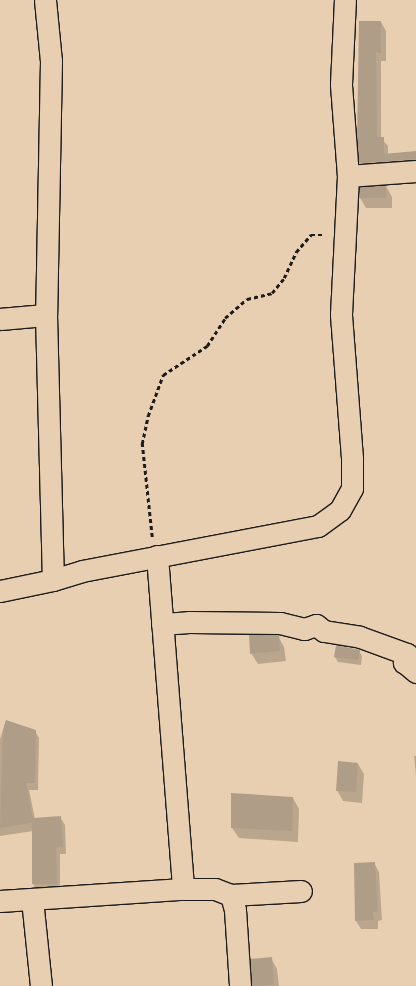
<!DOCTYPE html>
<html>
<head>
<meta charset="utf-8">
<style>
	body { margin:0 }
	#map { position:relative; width:416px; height:986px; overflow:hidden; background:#e9cfb1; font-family:Dekko,sans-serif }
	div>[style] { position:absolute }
	.shadow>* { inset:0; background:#0003 }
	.building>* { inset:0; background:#b09d88 }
	.path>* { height:2.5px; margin-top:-1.25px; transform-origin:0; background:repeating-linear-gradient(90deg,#1c1c1c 0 4px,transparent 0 7px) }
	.roads { filter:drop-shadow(1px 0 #1c1c1c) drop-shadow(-1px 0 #1c1c1c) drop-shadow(0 1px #1c1c1c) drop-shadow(0 -1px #1c1c1c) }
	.street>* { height:21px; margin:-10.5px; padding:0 10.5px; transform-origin:10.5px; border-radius:10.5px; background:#e9cfb1 }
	span { translate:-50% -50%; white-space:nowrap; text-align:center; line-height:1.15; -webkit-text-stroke:3.5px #e9cfb1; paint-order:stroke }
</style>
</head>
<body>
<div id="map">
	<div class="shadow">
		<div style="clip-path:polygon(381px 22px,386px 31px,386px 61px,381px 61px,381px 138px,388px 146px,388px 154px,416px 152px,416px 168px,365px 172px,360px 163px,358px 137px)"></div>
		<div style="clip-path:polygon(386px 186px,392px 197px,392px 208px,366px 208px,360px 198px)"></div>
		<div style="clip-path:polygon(278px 636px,284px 647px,286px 661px,258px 664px,251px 653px)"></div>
		<div style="clip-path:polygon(359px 651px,362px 656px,361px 665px,338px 662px,335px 657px)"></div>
		<div style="clip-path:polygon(6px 721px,35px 731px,39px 738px,38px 790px,29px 790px,35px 819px,60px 817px,65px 825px,66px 854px,60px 854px,60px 891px,37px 891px,33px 884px,33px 831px,0 836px,0 739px)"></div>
		<div style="clip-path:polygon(414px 756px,416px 756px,416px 776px)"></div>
		<div style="clip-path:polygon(358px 764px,364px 774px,362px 803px,343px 801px,337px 790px)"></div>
		<div style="clip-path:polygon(293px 798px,299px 809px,298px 842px,239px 838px,232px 828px)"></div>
		<div style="clip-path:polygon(374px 863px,379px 872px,382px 920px,378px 921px,378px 929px,361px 929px,356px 921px)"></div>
		<div style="clip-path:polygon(271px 958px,277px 969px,279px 986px,253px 986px,251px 960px)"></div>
	</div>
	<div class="building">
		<div style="clip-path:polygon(359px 21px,381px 21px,381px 53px,376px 52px,377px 137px,384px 137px,384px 154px,416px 151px,416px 159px,359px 163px,357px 137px)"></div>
		<div style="clip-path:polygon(386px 185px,386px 198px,359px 198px,359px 187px)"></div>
		<div style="clip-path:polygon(249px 635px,279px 635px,280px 651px,250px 654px)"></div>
		<div style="clip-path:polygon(336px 645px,360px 650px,358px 660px,334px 657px)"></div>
		<div style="clip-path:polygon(6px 720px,36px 730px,35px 783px,26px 783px,33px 818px,61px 816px,63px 846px,56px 847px,57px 884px,32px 884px,32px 823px,0 828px,3px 730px)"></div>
		<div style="clip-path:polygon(338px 761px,358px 763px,356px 792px,336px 791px)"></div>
		<div style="clip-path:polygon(231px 793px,293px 797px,292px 831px,231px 828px)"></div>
		<div style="clip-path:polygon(375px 862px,378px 912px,373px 912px,374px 920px,355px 921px,354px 863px)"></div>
		<div style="clip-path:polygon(272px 957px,274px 985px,252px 986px,250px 959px)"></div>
	</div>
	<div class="path">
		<div style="left:152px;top:537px;width:94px;rotate:-96.1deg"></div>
		<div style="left:142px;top:444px;width:29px;rotate:-78deg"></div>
		<div style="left:148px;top:416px;width:44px;rotate:-69.9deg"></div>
		<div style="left:163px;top:375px;width:53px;rotate:-33.4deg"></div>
		<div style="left:207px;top:346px;width:33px;rotate:-57deg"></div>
		<div style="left:225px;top:318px;width:29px;rotate:-41deg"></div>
		<div style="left:247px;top:299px;width:26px;rotate:-13deg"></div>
		<div style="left:272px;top:293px;width:19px;rotate:-51deg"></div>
		<div style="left:284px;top:278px;width:29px;rotate:-65deg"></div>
		<div style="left:296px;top:252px;width:23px;rotate:-49deg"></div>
		<div style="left:311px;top:235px;width:12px"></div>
	</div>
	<div class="roads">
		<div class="street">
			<div style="left:45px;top:0;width:61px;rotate:84.4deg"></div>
			<div style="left:51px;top:61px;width:254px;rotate:91.1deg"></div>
			<div style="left:46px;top:315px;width:265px;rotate:88.5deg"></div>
			<div style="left:348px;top:176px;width:68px;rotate:-4.2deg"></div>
			<div style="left:0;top:319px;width:46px;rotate:-5deg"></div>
			<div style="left:157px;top:556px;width:334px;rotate:85.5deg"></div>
			<div style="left:0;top:591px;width:54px;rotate:-11.7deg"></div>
			<div style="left:53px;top:580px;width:30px;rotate:-17deg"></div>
			<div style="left:82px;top:571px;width:240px;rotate:-10.8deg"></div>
			<div style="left:318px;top:526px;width:27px;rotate:-36deg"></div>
			<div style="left:340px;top:510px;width:25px;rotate:-61deg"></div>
			<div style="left:352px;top:488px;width:30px;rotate:-90deg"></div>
			<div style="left:352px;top:458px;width:144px;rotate:-94.4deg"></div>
			<div style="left:341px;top:314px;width:138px;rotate:-87.1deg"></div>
			<div style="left:348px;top:176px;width:92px;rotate:-94.4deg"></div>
			<div style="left:341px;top:84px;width:84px;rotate:-87.3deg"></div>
			<div style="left:162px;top:624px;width:27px;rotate:-4deg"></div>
			<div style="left:189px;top:622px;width:91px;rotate:0.6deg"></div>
			<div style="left:280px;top:623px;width:25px;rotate:14deg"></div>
			<div style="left:304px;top:629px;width:13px;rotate:-18deg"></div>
			<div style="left:316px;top:625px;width:10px;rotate:37deg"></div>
			<div style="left:324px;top:631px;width:36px;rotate:9deg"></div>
			<div style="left:360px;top:637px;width:50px;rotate:19.9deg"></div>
			<div style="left:407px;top:654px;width:9px;rotate:111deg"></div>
			<div style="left:404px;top:662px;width:16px;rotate:40deg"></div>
			<div style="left:231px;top:895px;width:16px;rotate:75deg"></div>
			<div style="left:235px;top:910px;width:76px;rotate:86.2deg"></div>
			<div style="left:32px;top:899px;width:87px;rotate:84.1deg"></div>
			<div style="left:0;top:901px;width:183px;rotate:-3.8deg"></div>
			<div style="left:183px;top:889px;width:32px"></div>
			<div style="left:215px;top:889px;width:17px;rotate:21deg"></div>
			<div style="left:231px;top:895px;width:70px;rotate:-3.3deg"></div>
		</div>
	</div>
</div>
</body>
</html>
